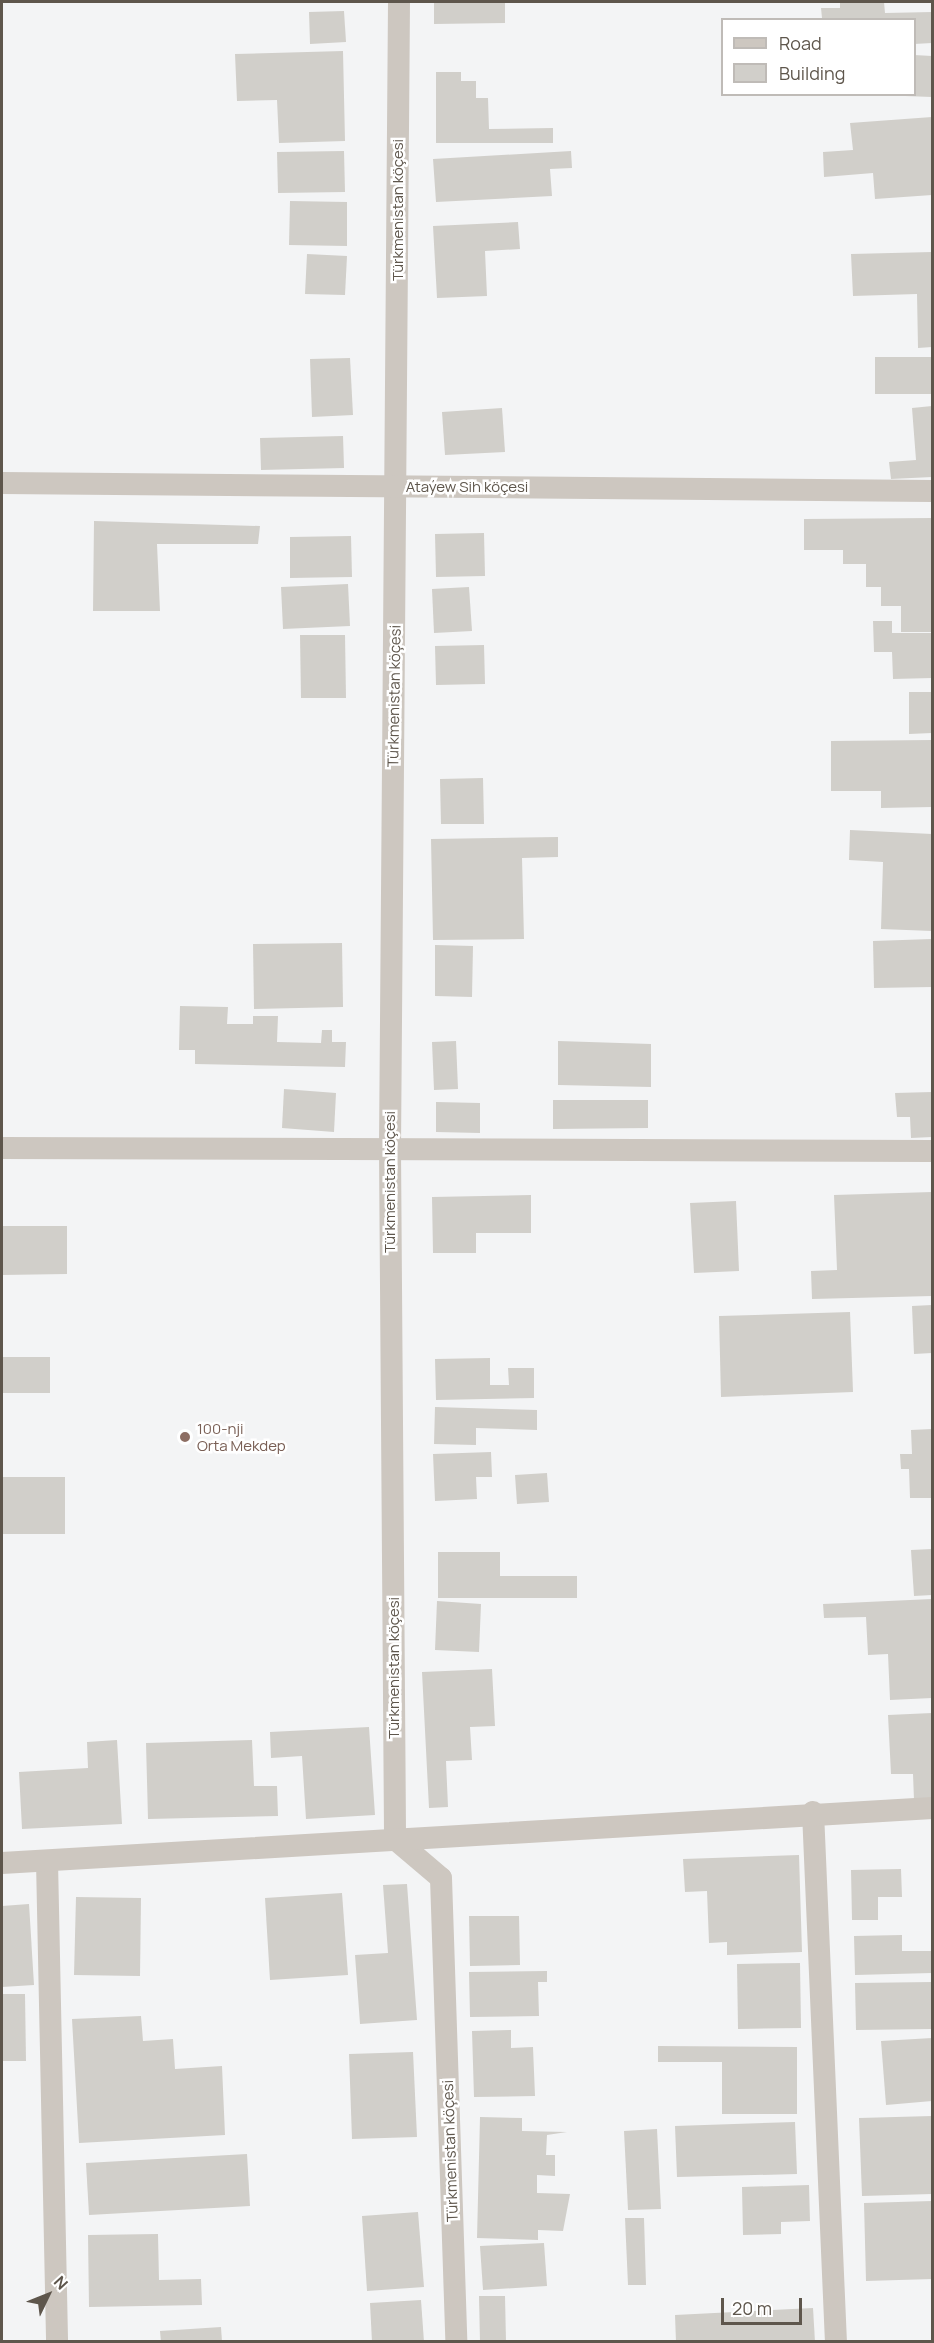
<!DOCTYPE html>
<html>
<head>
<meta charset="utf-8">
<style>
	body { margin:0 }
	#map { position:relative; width:934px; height:2343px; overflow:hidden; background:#f3f4f5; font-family:Manrope,sans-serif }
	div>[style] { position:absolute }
	.building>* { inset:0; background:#d1cfca }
	.minor>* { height:22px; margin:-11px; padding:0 11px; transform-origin:11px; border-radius:11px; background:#cdc7c0 }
	.dots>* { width:16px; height:16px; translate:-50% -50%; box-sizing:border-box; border:3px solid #fff; border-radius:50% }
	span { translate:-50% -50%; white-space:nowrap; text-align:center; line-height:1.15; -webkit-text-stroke:5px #fff; paint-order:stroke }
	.street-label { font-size:15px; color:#5e564c }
	.education-label { font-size:15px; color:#785e54 }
	.left { translate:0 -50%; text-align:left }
	.frame { position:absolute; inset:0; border:3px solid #5e564c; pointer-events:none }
	.legend { position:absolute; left:721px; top:18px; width:195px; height:78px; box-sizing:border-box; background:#fff; border:2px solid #bfbbb7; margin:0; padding:8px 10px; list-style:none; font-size:18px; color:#5e564c }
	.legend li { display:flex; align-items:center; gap:12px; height:30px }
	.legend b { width:30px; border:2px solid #bfbbb7 }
	.north { position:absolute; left:18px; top:2265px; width:60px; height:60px; -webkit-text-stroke:4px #fff; paint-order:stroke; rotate:47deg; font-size:16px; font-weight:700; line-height:24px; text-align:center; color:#5e564c }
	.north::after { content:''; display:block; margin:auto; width:21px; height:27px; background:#5e564c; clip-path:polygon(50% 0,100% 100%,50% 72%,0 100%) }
	.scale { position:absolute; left:721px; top:2298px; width:81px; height:27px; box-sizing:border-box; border:3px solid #5e564c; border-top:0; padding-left:8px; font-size:18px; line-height:21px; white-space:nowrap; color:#5e564c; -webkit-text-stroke:4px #fff; paint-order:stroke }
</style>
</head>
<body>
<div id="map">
	<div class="building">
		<div style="clip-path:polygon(434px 2px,505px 2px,505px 23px,434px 24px)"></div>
		<div style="clip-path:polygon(840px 2px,884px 2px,885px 13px,932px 12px,932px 43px,914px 44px,914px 20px,822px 18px,821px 8px,840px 8px)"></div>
		<div style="clip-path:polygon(344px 11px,346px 42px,310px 44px,309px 12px)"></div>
		<div style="clip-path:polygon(343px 51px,345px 141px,279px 143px,277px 100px,237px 101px,235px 54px)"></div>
		<div style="clip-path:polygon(914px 55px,932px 56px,932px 97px,905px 96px,914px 94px)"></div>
		<div style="clip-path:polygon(436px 72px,461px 72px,461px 81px,476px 81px,476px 98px,488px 98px,489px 129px,553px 128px,553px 143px,436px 143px)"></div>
		<div style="clip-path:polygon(932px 117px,932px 195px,875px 199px,873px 173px,824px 177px,823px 152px,853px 150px,850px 123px)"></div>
		<div style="clip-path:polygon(344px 151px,345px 192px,278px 193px,277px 152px)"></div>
		<div style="clip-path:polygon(571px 151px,572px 168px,550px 169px,552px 196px,436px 202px,433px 159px)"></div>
		<div style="clip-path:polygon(290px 201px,347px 202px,347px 246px,289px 245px)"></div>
		<div style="clip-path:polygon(518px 222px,520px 249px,485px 251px,487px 296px,437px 298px,433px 226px)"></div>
		<div style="clip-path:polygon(932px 252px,932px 347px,918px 348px,917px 294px,853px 296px,851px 254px)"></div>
		<div style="clip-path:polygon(307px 254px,347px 256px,345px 295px,305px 294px)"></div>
		<div style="clip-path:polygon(875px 357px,932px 357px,932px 394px,875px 394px)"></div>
		<div style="clip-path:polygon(350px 358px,353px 415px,312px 417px,310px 359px)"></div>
		<div style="clip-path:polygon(932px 406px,932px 477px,891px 479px,889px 462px,916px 460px,912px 408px)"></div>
		<div style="clip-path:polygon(502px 408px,505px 452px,445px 455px,442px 412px)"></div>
		<div style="clip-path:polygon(343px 436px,344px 468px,261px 470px,260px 438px)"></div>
		<div style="clip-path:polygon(932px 518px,932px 632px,901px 632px,901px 606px,881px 606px,881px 587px,866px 587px,866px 564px,843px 564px,843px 550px,804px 550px,804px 519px)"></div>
		<div style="clip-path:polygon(94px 521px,260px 526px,258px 544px,157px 544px,160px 611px,93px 611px)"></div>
		<div style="clip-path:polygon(484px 533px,485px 576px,436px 577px,435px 534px)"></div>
		<div style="clip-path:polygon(351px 536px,352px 577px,290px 578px,290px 537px)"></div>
		<div style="clip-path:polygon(348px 584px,350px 626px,283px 629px,281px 587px)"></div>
		<div style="clip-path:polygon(469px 587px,472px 631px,434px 633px,432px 589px)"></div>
		<div style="clip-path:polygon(873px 621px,892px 621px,892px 633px,932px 633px,932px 678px,893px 679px,892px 652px,874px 652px)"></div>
		<div style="clip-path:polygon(300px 635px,345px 635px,346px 698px,301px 698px)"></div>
		<div style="clip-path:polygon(484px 645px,485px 684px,436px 685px,435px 646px)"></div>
		<div style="clip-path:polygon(909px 692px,932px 692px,932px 733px,909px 734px)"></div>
		<div style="clip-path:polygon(932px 740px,932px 807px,881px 808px,881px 791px,831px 791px,831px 741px)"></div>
		<div style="clip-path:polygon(483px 778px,484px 824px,441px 824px,440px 779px)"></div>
		<div style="clip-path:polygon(850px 830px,932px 834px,932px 931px,881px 929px,883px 862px,849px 860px)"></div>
		<div style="clip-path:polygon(558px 837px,558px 857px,522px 858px,524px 939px,433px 940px,431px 839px)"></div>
		<div style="clip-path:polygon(932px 939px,932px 987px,874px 988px,873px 941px)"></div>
		<div style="clip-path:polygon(342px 943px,343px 1007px,254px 1009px,253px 944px)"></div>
		<div style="clip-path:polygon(435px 945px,473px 946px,472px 997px,435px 996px)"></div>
		<div style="clip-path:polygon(180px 1006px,228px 1007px,227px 1024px,253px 1024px,253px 1016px,278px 1016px,277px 1042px,321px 1043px,322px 1030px,332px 1030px,332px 1042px,346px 1042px,345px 1067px,195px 1064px,195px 1050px,179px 1050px)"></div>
		<div style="clip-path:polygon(456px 1041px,458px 1089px,434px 1090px,432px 1042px)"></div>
		<div style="clip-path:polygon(558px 1041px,651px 1044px,651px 1087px,558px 1085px)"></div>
		<div style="clip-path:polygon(284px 1089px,336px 1093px,334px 1132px,282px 1128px)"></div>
		<div style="clip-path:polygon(932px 1092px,932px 1137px,911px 1138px,910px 1117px,897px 1117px,895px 1093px)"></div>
		<div style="clip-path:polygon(553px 1100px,648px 1100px,648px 1128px,553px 1129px)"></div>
		<div style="clip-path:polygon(436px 1102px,480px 1103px,480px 1133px,436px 1132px)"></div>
		<div style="clip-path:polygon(932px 1192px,932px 1296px,812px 1299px,811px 1271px,837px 1270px,834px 1195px)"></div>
		<div style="clip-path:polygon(531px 1195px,531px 1233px,476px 1233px,476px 1253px,433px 1253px,432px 1197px)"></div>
		<div style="clip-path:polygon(736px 1201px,739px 1271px,694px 1273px,690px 1203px)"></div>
		<div style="clip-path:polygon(2px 1226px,67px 1226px,67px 1274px,2px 1275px)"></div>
		<div style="clip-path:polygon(932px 1305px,932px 1353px,914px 1354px,912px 1306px)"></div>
		<div style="clip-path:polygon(850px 1312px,853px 1392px,721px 1397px,719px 1316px)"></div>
		<div style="clip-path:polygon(2px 1357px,50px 1357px,50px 1393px,2px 1393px)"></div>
		<div style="clip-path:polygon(490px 1358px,490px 1385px,509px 1385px,508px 1368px,534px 1368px,534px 1398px,436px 1400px,435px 1359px)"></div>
		<div style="clip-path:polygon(435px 1407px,537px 1410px,537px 1430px,476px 1428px,476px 1445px,434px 1444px)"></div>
		<div style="clip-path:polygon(932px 1429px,932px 1498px,910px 1498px,909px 1469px,901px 1469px,900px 1454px,912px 1454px,911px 1430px)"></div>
		<div style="clip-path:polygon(491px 1452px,492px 1477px,476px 1477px,477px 1499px,435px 1501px,433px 1454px)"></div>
		<div style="clip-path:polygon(547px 1473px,549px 1502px,517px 1504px,515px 1475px)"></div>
		<div style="clip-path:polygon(2px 1477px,65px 1477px,65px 1534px,2px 1534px)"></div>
		<div style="clip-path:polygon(932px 1549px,932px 1595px,914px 1596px,911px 1550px)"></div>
		<div style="clip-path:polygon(438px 1552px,500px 1552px,500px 1576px,577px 1576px,577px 1598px,438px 1598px)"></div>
		<div style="clip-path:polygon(932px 1599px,932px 1698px,890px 1700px,888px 1654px,868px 1655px,866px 1617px,824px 1618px,823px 1604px)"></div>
		<div style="clip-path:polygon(437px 1601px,481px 1604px,479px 1652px,435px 1650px)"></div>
		<div style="clip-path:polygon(492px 1669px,495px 1726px,470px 1727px,472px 1760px,446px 1761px,448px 1807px,429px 1808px,422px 1672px)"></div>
		<div style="clip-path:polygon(932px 1713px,932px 1799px,914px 1800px,913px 1774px,891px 1774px,888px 1715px)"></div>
		<div style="clip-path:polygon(369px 1727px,375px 1815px,306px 1819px,302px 1756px,271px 1758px,270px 1732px)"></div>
		<div style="clip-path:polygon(117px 1740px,122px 1824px,22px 1829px,19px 1772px,88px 1768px,87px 1742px)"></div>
		<div style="clip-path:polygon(252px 1740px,254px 1786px,277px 1786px,278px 1816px,148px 1819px,146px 1743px)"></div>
		<div style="clip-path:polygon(799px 1855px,802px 1952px,727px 1955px,727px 1942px,709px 1943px,707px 1891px,685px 1892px,683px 1859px)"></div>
		<div style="clip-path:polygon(901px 1869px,902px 1897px,878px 1897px,878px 1920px,852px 1920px,851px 1870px)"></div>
		<div style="clip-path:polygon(407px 1884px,417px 2020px,360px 2024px,355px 1955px,388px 1953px,383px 1885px)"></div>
		<div style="clip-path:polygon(342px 1893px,348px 1975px,270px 1980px,265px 1898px)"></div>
		<div style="clip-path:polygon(76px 1897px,141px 1898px,140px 1976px,74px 1975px)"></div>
		<div style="clip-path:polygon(29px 1904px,34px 1985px,2px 1987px,2px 1906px)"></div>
		<div style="clip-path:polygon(469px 1916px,519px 1916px,520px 1965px,470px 1966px)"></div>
		<div style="clip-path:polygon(902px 1935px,902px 1951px,932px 1951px,932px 1973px,855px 1975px,854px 1936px)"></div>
		<div style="clip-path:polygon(800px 1963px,801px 2028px,738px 2029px,737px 1964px)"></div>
		<div style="clip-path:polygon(547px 1971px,547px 1982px,538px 1982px,539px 2016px,470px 2017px,469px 1972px)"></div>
		<div style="clip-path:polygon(932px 1982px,932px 2029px,856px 2030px,855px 1983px)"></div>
		<div style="clip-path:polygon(2px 1994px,25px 1994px,26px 2061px,2px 2061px)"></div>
		<div style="clip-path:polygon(141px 2016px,143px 2041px,173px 2039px,175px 2069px,222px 2066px,225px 2135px,79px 2143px,72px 2019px)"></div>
		<div style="clip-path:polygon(511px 2030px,511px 2048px,533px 2047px,535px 2096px,474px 2097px,472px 2031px)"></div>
		<div style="clip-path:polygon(932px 2038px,932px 2101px,886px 2105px,881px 2041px)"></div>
		<div style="clip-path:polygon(658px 2046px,797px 2047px,797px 2114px,722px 2114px,722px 2062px,658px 2062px)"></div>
		<div style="clip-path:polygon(413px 2052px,417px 2137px,352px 2139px,349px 2054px)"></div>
		<div style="clip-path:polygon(932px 2116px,932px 2194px,862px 2196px,859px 2118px)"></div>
		<div style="clip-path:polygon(480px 2117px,522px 2118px,522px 2131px,567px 2132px,547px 2135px,546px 2155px,555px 2155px,555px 2176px,537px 2175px,537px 2193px,570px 2194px,563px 2231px,538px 2230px,538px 2240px,477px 2238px)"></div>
		<div style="clip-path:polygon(795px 2122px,797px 2174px,677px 2177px,675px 2126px)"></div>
		<div style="clip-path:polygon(657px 2129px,661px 2209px,628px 2210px,624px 2131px)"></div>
		<div style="clip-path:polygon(247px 2154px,250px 2206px,89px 2215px,86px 2163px)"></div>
		<div style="clip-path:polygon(809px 2185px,810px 2221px,781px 2222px,781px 2234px,743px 2235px,742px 2187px)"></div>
		<div style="clip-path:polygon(932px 2201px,932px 2279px,866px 2281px,864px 2203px)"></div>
		<div style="clip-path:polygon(418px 2212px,424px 2287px,367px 2291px,362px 2216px)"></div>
		<div style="clip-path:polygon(625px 2218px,644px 2218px,646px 2285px,628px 2285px)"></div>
		<div style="clip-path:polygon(158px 2234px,159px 2280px,201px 2279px,202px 2305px,89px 2307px,88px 2235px)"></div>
		<div style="clip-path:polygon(544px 2243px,547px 2286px,483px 2290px,480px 2246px)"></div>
		<div style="clip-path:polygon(479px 2296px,505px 2296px,506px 2342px,480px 2342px)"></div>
		<div style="clip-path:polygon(421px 2300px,424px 2342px,372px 2342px,370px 2303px)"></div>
		<div style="clip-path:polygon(813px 2308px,815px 2342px,676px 2342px,675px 2315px)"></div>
		<div style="clip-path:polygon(221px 2327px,222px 2342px,161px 2342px,160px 2331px)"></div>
	</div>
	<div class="minor">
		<div style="left:399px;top:2px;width:1148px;rotate:90.45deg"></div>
		<div style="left:390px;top:1150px;width:689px;rotate:89.58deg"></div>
		<div style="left:395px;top:1839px;width:60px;rotate:40.3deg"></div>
		<div style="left:441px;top:1878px;width:464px;rotate:88.1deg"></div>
		<div style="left:2px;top:483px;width:930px;rotate:0.49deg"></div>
		<div style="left:2px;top:1148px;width:930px;rotate:0.18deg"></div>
		<div style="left:813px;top:1812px;width:530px;rotate:87.52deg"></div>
		<div style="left:47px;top:1861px;width:481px;rotate:88.8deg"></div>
		<div style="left:2px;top:1863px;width:932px;rotate:-3.38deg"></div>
	</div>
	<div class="dots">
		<div style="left:185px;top:1437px;background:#8d6e63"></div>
	</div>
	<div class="street-label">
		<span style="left:398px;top:210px;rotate:-90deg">Türkmenistan köçesi</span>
		<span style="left:467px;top:487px">Ataýew Sih köçesi</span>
		<span style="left:394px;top:696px;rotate:-89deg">Türkmenistan köçesi</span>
		<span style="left:390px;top:1182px;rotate:-90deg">Türkmenistan köçesi</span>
		<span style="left:394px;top:1668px;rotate:-90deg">Türkmenistan köçesi</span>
		<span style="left:450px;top:2151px;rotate:-92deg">Türkmenistan köçesi</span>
	</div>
	<div class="education-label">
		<span class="left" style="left:197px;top:1437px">100-nji<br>Orta Mekdep</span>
	</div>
	<div class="frame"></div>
	<ul class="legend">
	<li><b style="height:8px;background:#cdc7c0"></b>Road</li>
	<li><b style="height:16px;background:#d1cfca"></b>Building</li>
	</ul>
	<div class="north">N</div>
	<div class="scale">20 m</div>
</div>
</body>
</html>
